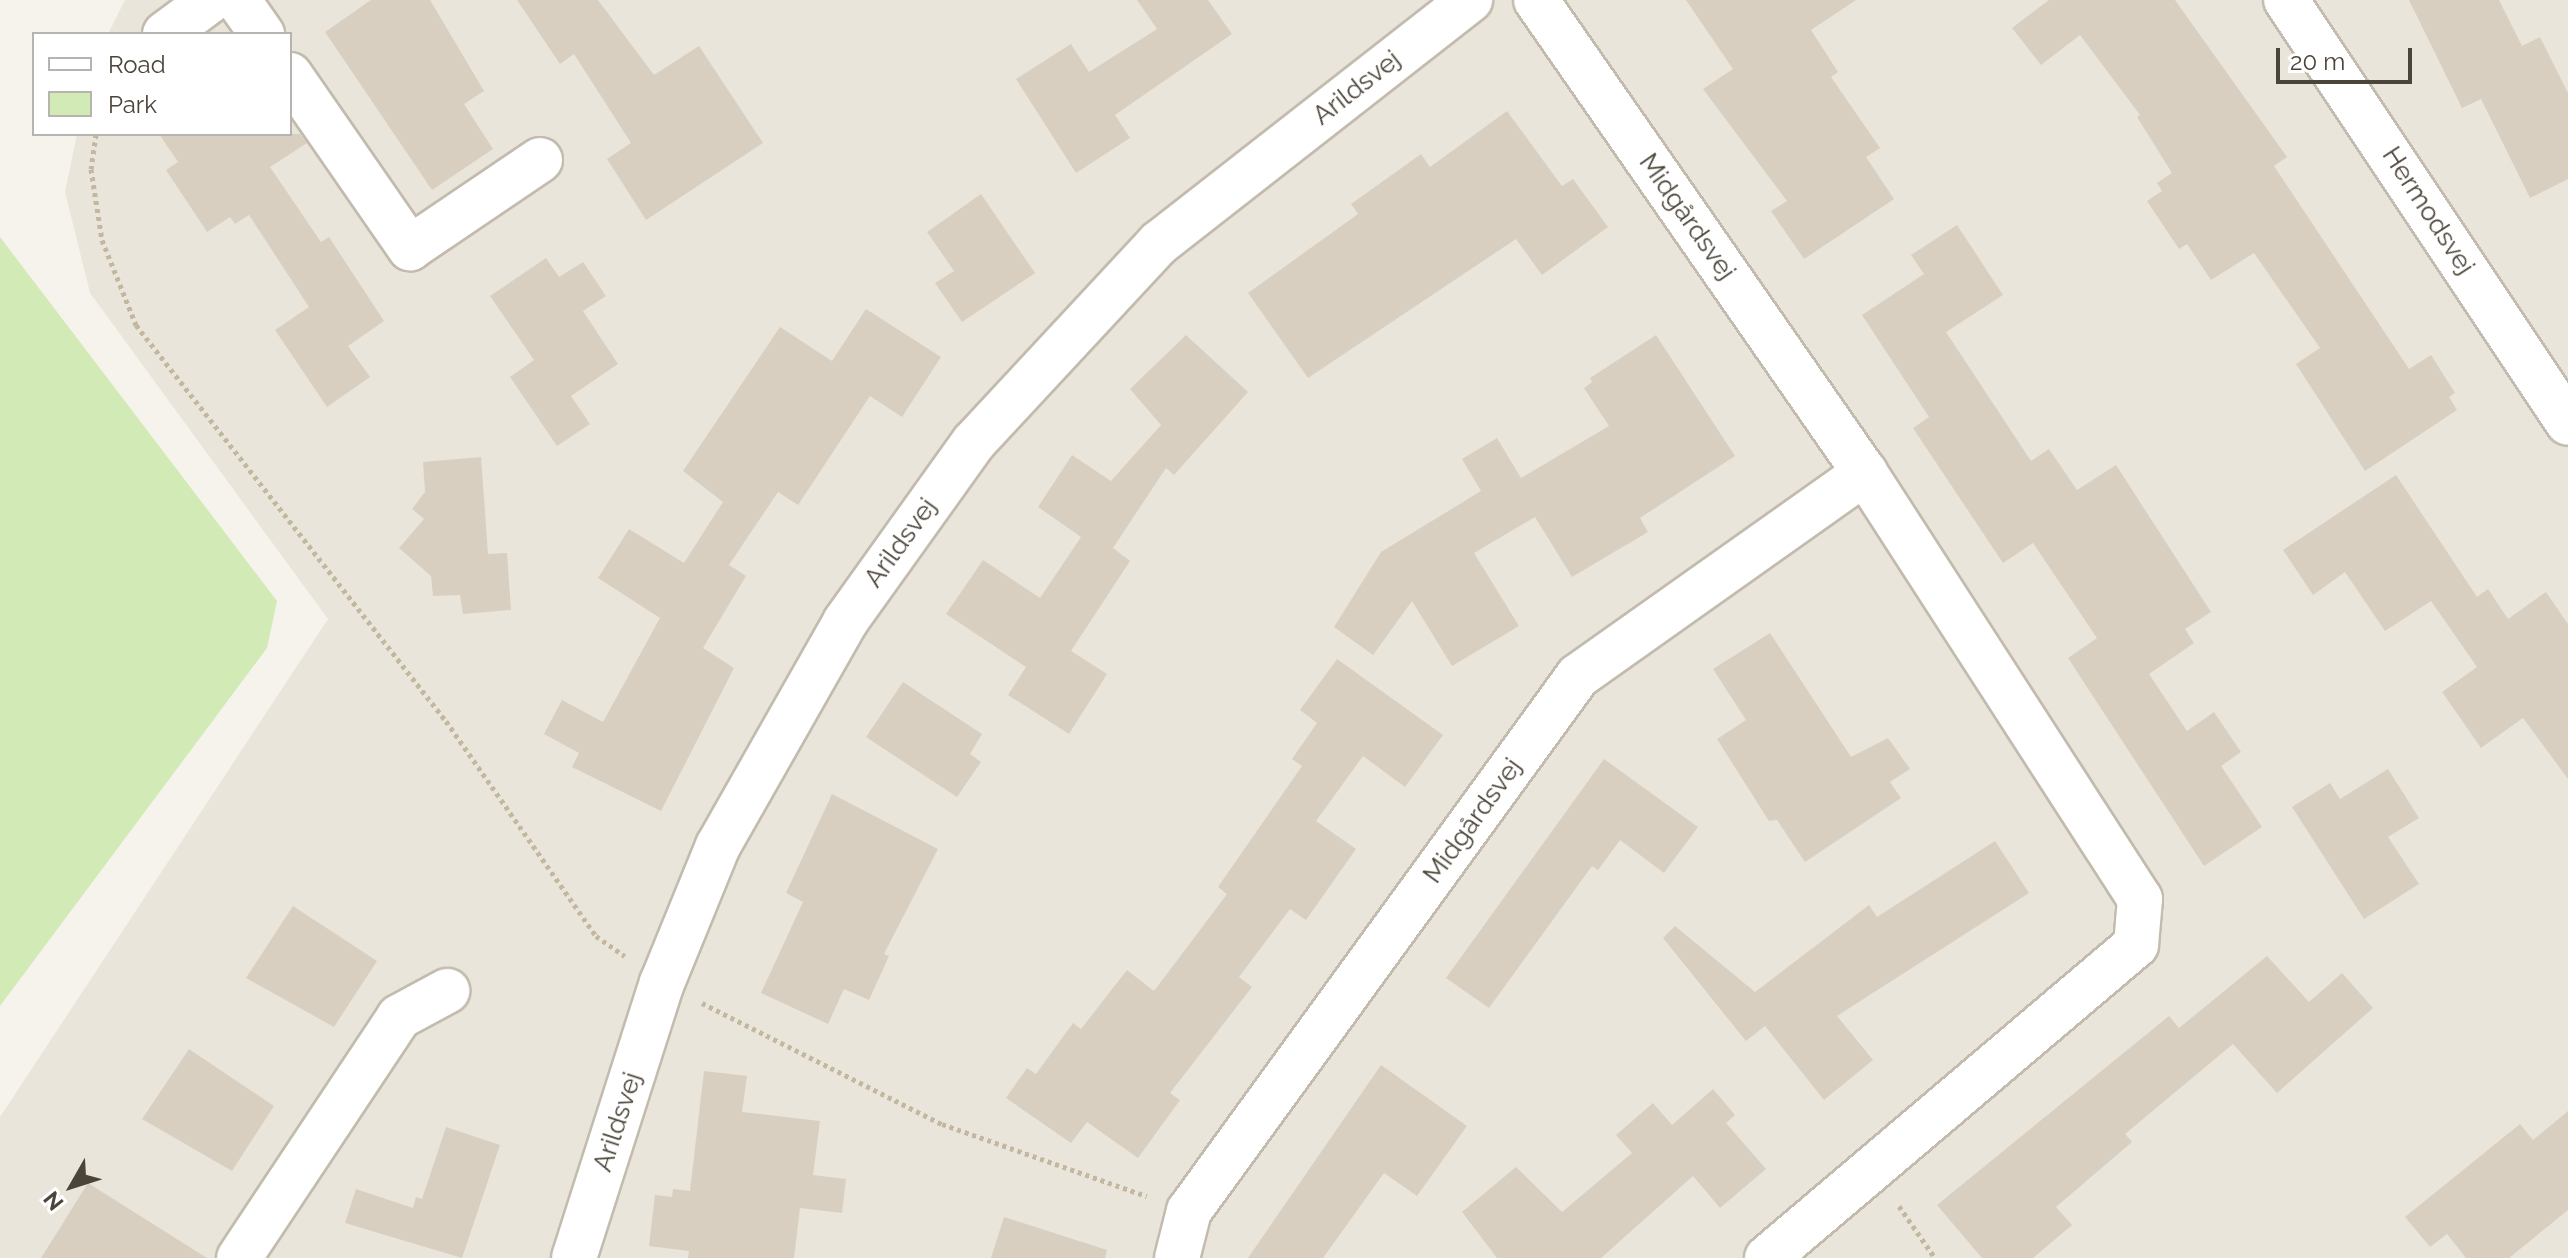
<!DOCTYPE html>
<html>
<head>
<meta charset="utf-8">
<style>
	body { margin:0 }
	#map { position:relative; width:2568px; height:1258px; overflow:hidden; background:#f6f3ec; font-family:Raleway,sans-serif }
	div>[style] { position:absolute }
	.residential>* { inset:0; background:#eae5da }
	.green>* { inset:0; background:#d2eab5 }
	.building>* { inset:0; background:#d8cfc1 }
	.path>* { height:5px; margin-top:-2.5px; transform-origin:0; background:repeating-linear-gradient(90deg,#c4b79f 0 4px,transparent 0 8px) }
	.roads { filter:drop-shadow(2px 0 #c2bbae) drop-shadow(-2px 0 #c2bbae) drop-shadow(0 2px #c2bbae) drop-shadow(0 -2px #c2bbae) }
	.minor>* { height:44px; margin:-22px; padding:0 22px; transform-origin:22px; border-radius:22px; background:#fff }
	span { translate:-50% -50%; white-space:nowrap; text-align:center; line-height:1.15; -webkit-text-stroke:7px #fff; paint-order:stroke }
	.street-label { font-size:26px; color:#4b4439 }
	.legend { position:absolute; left:32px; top:32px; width:260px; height:104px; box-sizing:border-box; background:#fff; border:2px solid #b7b4b0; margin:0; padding:10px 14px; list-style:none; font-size:24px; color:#4b4439 }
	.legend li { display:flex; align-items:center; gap:16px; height:40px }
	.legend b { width:40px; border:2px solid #b7b4b0 }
	.north { position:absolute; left:32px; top:1146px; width:80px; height:80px; -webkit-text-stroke:6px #fff; paint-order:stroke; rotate:231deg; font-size:22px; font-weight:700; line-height:32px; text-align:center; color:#4b4439 }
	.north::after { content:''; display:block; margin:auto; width:28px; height:36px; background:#4b4439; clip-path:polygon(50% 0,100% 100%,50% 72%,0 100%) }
	.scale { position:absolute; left:2276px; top:48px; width:136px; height:36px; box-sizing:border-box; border:4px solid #4b4439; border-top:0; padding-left:10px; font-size:24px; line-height:28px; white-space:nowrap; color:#4b4439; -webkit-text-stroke:6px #fff; paint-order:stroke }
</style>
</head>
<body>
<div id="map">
	<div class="residential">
		<div style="clip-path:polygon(125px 0,2568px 0,2568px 1258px,0 1258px,0 1117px,328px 619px,90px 293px,65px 192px,77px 134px,290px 134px,290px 34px,108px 34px)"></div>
	</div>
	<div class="green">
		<div style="clip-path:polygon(0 237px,277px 601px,267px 648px,0 1006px)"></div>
	</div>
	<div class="building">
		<div style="clip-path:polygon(371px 0,430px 0,484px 91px,464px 104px,493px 149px,432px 190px,325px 32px)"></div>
		<div style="clip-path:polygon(517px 0,598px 0,654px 75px,699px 46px,763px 143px,646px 220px,607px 159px,631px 143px,574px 54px,560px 64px)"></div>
		<div style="clip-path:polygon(1137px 0,1208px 0,1232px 34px,1115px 115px,1130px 138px,1076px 173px,1016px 79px,1071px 44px,1089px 72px,1157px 29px)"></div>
		<div style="clip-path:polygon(1686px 0,1856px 0,1811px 30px,1838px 72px,1831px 77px,1880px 148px,1866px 157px,1894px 199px,1804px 259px,1771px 211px,1787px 201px,1703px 89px,1733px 69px)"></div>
		<div style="clip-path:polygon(2049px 0,2175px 0,2287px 157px,2274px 166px,2409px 369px,2431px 355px,2455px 393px,2449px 397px,2457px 410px,2365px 471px,2296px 364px,2320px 348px,2254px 253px,2211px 280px,2187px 244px,2179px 249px,2147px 201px,2162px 191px,2157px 183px,2172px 173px,2137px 117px,2140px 115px,2080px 35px,2041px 65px,2012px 28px)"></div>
		<div style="clip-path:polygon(2409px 0,2499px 0,2522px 46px,2540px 37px,2568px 93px,2568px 179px,2530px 198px,2481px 99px,2462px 108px)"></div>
		<div style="clip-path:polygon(1507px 111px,1562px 186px,1573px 179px,1608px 227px,1542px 275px,1516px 239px,1308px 378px,1248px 293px,1358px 214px,1351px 204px,1421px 154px,1430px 167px)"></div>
		<div style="clip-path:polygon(159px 134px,300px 134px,307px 143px,270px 167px,321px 242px,329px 237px,384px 321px,348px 346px,370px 377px,327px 407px,275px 330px,309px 307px,249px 215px,235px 224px,230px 217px,207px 232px,166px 170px,178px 162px)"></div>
		<div style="clip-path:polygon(981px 194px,1035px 273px,962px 322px,935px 283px,954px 271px,927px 232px)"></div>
		<div style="clip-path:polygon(1957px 225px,2003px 295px,1946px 332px,2031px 461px,2049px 449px,2077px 490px,2116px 465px,2211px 612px,2185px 629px,2194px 643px,2149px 674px,2187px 731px,2214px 712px,2241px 752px,2221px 766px,2262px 827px,2204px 866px,2068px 658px,2097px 638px,2033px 543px,2003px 563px,1913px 428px,1929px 417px,1862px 315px,1924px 274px,1911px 255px)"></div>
		<div style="clip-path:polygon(546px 258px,559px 277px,583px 262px,606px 296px,583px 311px,618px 364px,571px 396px,590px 424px,557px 446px,510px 377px,534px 360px,490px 296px)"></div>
		<div style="clip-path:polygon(866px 309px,941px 357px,902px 417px,870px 396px,798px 505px,778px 492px,729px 565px,746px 576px,703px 648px,734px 668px,661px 811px,572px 767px,579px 753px,544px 734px,562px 700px,603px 722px,660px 618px,598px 578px,629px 529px,684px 563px,723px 502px,683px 471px,780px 327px,832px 361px)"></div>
		<div style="clip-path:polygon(1186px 335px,1248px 392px,1174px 475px,1166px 468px,1113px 548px,1130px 561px,1071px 651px,1107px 674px,1069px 734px,1008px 695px,1026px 667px,946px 614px,983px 560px,1040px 598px,1081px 537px,1038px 507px,1072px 455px,1111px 481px,1161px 425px,1130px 389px)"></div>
		<div style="clip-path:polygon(1656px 335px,1735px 456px,1640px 518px,1648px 532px,1572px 577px,1535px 517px,1474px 553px,1519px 626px,1452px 666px,1412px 601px,1373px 655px,1334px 627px,1381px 552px,1481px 491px,1462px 459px,1497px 438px,1521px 478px,1609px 426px,1584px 388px,1592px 382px,1590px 378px)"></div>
		<div style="clip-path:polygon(481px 457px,488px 554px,507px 553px,511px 610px,463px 614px,460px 595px,433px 596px,431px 576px,399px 548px,424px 519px,412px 509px,425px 492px,423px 462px)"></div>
		<div style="clip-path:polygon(2396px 475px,2477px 597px,2488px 589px,2508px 619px,2546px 592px,2568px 624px,2568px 779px,2523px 718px,2481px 748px,2442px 692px,2477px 667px,2431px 601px,2385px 631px,2345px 572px,2313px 595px,2283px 550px)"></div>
		<div style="clip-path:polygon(1770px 633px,1851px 757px,1888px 738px,1910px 769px,1890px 782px,1901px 798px,1805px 862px,1777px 820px,1769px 821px,1717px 739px,1746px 720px,1713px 669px)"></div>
		<div style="clip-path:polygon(1337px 659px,1443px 735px,1405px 787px,1363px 756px,1316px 821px,1356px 849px,1306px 920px,1290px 909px,1239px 977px,1252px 987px,1170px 1093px,1180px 1100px,1138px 1158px,1087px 1122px,1071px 1143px,1006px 1098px,1027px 1068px,1036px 1074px,1073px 1023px,1081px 1029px,1127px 970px,1154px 991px,1227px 894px,1218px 887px,1302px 766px,1292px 759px,1317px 723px,1300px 710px)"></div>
		<div style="clip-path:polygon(903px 682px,982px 734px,970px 754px,981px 762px,957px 797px,866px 737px)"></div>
		<div style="clip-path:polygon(1604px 759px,1698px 827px,1664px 873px,1620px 840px,1598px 870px,1592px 866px,1489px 1008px,1446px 978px)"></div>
		<div style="clip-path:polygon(2388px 769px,2419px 818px,2388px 837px,2419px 884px,2364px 919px,2292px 807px,2330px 783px,2340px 799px)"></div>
		<div style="clip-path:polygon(832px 794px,938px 849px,884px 954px,889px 956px,869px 1000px,844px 989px,828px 1024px,761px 993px,803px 902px,786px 893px)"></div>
		<div style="clip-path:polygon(1995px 841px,2029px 893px,1837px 1016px,1873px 1060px,1824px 1100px,1765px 1026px,1746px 1041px,1663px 938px,1675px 926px,1755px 992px,1869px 905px,1877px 917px)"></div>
		<div style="clip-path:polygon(293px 906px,377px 961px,334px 1027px,246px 978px)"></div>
		<div style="clip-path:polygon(2267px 956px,2309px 1002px,2342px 973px,2373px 1008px,2277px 1093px,2233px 1044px,2125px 1134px,2132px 1142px,2056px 1207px,2072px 1225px,2033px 1258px,1982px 1258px,1937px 1205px,2169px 1016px,2179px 1028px)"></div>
		<div style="clip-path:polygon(189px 1049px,274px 1106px,232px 1171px,142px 1119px)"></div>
		<div style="clip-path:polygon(1381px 1065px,1467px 1126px,1417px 1196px,1384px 1173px,1323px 1258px,1248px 1258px)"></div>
		<div style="clip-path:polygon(704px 1071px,747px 1076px,742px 1112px,820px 1121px,813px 1175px,846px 1179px,842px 1213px,800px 1208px,794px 1258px,688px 1258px,689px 1251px,649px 1246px,655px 1195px,672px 1197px,673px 1189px,690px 1191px)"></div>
		<div style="clip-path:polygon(1713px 1089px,1735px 1115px,1726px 1123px,1766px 1169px,1720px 1208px,1693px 1176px,1601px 1258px,1497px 1258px,1462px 1212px,1516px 1167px,1562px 1212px,1632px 1153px,1616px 1135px,1653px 1103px,1672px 1125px)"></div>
		<div style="clip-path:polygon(2568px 1111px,2568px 1210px,2509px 1258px,2466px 1258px,2447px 1234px,2430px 1247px,2405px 1217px,2520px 1124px,2533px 1140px)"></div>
		<div style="clip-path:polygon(446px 1127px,500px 1145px,462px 1258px,345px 1223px,356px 1189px,413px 1208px,416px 1197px,422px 1199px)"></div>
		<div style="clip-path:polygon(88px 1183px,207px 1258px,41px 1258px)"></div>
		<div style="clip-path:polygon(1004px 1217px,1107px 1250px,1105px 1258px,991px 1258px)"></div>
	</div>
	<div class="path">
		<div style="left:96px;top:134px;width:35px;rotate:98deg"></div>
		<div style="left:91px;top:169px;width:72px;rotate:81.2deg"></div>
		<div style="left:102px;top:240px;width:92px;rotate:68.2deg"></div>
		<div style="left:136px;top:325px;width:503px;rotate:51.95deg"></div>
		<div style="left:446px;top:721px;width:262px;rotate:55.1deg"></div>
		<div style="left:596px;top:936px;width:35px;rotate:35deg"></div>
		<div style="left:702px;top:1003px;width:269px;rotate:26.8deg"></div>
		<div style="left:942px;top:1124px;width:217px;rotate:19.4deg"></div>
		<div style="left:1899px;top:1206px;width:63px;rotate:55.3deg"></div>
	</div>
	<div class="roads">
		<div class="minor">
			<div style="left:238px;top:0;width:42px;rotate:54.8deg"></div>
			<div style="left:1536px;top:0;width:576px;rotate:55.18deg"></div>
			<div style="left:1865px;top:473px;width:507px;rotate:57.16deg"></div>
			<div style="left:2140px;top:899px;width:46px;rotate:95deg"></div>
			<div style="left:2136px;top:945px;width:484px;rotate:139.7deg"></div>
			<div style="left:2286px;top:0;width:508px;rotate:56.31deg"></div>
			<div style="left:165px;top:34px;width:57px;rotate:-36.5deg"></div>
			<div style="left:290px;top:75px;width:211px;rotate:55.3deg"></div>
			<div style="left:410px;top:248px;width:157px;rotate:-34.1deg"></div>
			<div style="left:239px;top:1258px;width:289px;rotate:-56.4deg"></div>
			<div style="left:399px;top:1017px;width:55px;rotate:-28.4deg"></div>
			<div style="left:574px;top:1258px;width:289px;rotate:-72.3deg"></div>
			<div style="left:662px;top:983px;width:148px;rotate:-67.8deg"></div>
			<div style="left:718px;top:846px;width:257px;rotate:-60.4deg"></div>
			<div style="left:845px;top:622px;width:221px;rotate:-54.4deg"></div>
			<div style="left:974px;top:442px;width:272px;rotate:-47.1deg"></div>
			<div style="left:1159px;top:243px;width:395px;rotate:-38deg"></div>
			<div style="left:1177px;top:1258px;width:49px;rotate:-75.7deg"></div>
			<div style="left:1189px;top:1211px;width:661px;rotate:-53.98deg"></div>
			<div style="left:1578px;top:676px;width:352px;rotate:-35.3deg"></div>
		</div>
	</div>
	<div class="street-label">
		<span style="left:1357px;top:88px;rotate:-38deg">Arildsvej</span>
		<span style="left:2428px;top:211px;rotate:57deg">Hermodsvej</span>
		<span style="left:1687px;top:217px;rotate:55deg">Midgårdsvej</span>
		<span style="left:901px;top:543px;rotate:-54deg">Arildsvej</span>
		<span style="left:1473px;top:821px;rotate:-54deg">Midgårdsvej</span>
		<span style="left:618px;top:1122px;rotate:-72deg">Arildsvej</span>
	</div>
	<ul class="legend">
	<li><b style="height:10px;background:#fff"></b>Road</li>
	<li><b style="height:22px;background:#d2eab5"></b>Park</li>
	</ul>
	<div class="north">N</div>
	<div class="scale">20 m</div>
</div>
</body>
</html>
